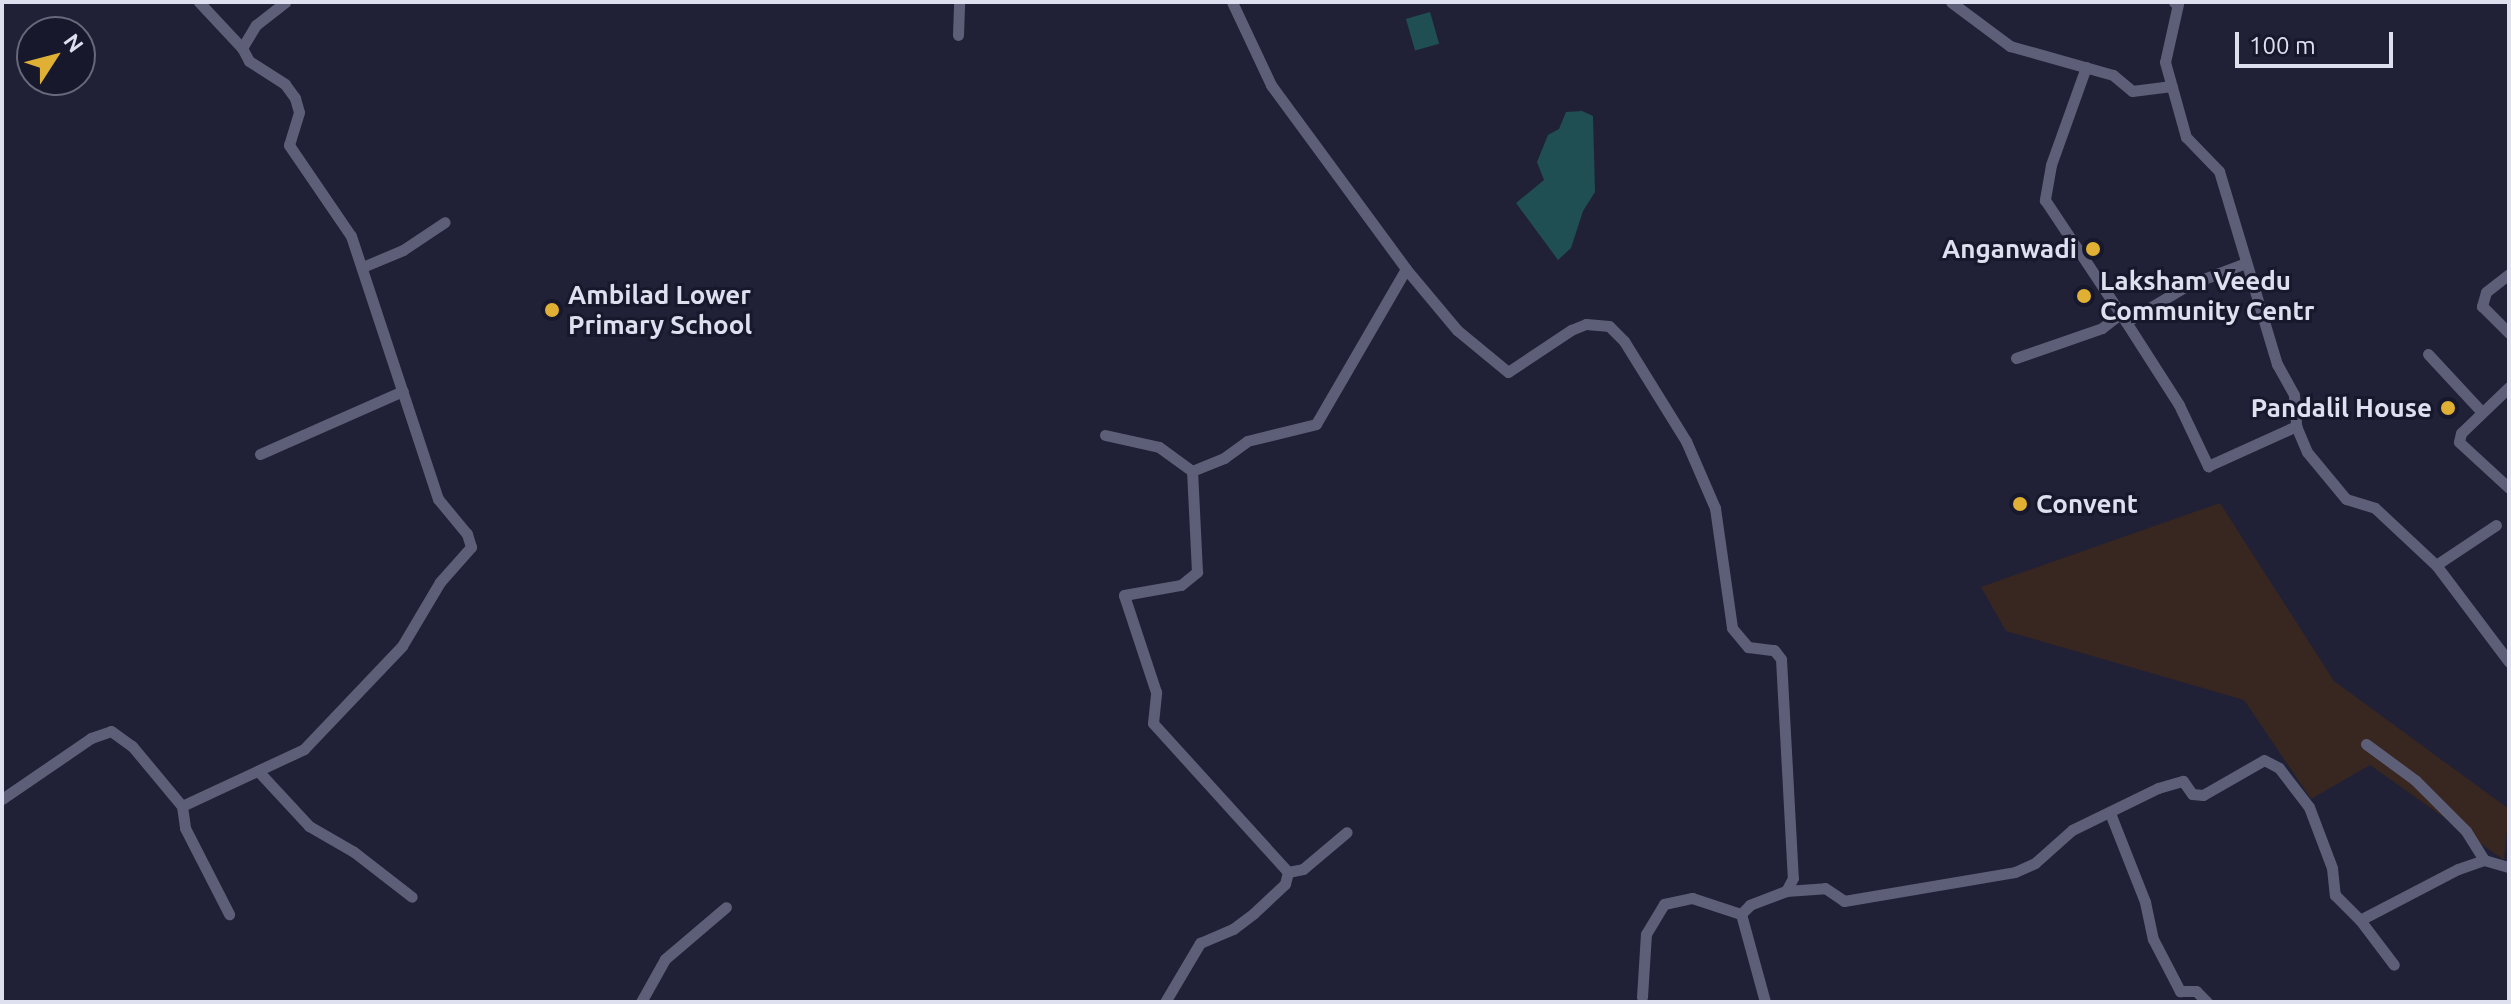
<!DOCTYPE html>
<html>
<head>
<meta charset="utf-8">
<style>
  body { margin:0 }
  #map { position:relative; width:2511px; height:1004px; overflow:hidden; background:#202136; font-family:Ubuntu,sans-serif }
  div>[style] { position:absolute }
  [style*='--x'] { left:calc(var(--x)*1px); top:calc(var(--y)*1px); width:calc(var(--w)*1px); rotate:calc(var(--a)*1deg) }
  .industrial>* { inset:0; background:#382620 }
  .water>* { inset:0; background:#204f53; transform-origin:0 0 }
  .minor>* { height:11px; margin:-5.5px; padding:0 5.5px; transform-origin:5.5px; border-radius:5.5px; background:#5d5f78 }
  .dots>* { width:22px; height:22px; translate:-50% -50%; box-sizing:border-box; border:4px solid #17182c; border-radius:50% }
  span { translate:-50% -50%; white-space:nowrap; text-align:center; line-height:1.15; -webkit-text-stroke:6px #17182c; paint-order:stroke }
  .poi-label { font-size:26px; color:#dfe0ef; font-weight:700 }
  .right { translate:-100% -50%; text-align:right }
  .left { translate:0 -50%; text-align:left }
  .frame { position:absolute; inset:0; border:4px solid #dfe0ef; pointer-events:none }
  .north { position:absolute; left:16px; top:16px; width:80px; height:80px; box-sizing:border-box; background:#17182c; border:2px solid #67687a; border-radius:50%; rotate:54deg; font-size:22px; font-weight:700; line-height:32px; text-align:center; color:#dfe0ef }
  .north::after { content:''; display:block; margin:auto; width:28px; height:36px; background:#e0b034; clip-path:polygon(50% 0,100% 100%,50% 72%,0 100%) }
  .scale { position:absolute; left:2235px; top:32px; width:158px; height:36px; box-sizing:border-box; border:4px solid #dfe0ef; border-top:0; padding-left:10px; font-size:24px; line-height:28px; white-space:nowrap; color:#dfe0ef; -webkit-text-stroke:6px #17182c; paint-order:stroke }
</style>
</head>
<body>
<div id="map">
  <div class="industrial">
    <div style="clip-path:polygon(2220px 503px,2334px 681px,2509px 809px,2504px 860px,2370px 765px,2311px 799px,2244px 700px,2006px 631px,1981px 587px)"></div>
  </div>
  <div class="water">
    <div style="left:1430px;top:12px;width:33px;height:25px;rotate:74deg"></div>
    <div style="clip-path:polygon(1582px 111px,1593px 116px,1595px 192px,1583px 211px,1571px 248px,1558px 260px,1516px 203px,1544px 180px,1537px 162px,1548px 135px,1559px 129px,1566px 112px)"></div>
  </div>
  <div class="minor">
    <div style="--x:199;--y:2;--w:63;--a:46.9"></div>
    <div style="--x:1232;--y:2;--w:92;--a:64.8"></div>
    <div style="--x:1271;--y:85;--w:228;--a:53.7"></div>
    <div style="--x:1406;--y:269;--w:80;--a:50.1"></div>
    <div style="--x:1457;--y:330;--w:66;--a:39.5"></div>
    <div style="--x:1508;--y:372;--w:76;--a:-33.7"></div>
    <div style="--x:1571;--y:330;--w:16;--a:-22"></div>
    <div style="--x:1586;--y:324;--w:23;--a:5"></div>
    <div style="--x:1609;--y:326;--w:21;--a:45"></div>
    <div style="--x:1624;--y:341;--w:118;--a:58.2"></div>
    <div style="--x:1686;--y:441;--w:73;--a:66.6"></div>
    <div style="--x:1715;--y:508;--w:121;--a:81.9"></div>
    <div style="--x:1732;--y:628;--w:25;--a:50"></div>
    <div style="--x:1748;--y:647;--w:26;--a:7"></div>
    <div style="--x:1774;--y:650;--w:11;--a:52"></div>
    <div style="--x:1781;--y:659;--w:219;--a:86.9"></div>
    <div style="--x:1793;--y:878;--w:15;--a:118"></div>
    <div style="--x:1786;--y:891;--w:39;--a:159"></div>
    <div style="--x:1750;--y:905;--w:13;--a:135"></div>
    <div style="--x:1741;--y:914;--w:91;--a:74.7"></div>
    <div style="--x:1951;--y:2;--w:74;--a:36.7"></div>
    <div style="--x:2010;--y:46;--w:107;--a:15.7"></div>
    <div style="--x:2113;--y:75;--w:25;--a:40"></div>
    <div style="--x:2132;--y:91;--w:40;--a:-7.1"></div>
    <div style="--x:2174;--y:2;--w:4;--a:27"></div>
    <div style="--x:2178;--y:4;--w:59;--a:102.6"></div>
    <div style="--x:2165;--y:62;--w:78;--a:74.4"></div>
    <div style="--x:2186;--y:137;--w:47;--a:45.9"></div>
    <div style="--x:2219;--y:171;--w:202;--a:73.3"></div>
    <div style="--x:2277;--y:364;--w:35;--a:61"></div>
    <div style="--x:2294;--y:395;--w:31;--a:86"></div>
    <div style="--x:2296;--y:426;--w:28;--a:67"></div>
    <div style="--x:2307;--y:452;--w:61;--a:50.3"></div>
    <div style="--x:2346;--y:499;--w:30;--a:17"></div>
    <div style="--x:2375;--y:508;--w:83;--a:43.1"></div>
    <div style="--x:2436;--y:565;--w:121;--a:53"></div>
    <div style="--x:958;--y:35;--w:33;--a:-88"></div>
    <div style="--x:2086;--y:67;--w:104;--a:109.7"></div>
    <div style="--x:2051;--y:165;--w:36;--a:100"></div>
    <div style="--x:2045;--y:200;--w:146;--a:56.4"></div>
    <div style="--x:2126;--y:322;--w:72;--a:-30.8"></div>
    <div style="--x:2188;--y:285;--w:62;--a:-20.8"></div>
    <div style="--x:365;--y:266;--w:41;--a:-22.8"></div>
    <div style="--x:403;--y:250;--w:50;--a:-33.7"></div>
    <div style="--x:2509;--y:274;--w:29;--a:142"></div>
    <div style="--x:2486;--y:292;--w:15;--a:106"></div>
    <div style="--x:2482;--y:306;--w:38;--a:45"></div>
    <div style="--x:2126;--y:322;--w:98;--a:57.4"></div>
    <div style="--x:2179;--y:405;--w:68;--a:64.6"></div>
    <div style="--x:2208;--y:466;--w:97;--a:-24.4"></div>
    <div style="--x:2428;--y:354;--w:78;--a:47.1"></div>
    <div style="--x:2016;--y:358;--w:91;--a:-19.2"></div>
    <div style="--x:2102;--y:328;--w:23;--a:-38"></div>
    <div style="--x:2509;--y:387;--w:66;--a:136.2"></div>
    <div style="--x:2461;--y:433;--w:9;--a:103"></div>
    <div style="--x:2459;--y:442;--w:68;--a:42.6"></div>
    <div style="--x:1105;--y:435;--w:55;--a:12.5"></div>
    <div style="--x:1159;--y:447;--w:41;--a:36"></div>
    <div style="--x:260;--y:454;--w:156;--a:-23.8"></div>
    <div style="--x:2436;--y:565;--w:72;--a:-33.7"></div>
    <div style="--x:2366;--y:744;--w:61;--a:36.3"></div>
    <div style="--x:2415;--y:780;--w:72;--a:45"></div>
    <div style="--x:2466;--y:831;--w:34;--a:58"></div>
    <div style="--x:259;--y:772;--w:74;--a:47.2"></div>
    <div style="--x:309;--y:826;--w:52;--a:30"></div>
    <div style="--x:354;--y:852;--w:73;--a:37.8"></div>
    <div style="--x:2;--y:799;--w:108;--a:-34.4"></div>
    <div style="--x:91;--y:738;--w:21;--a:-19"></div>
    <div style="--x:111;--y:731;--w:26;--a:36"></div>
    <div style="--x:132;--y:746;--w:78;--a:50.2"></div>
    <div style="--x:182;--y:806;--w:135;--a:-25"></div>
    <div style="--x:304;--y:749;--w:142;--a:-46.4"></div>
    <div style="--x:402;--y:646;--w:74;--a:-59.3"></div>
    <div style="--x:440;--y:582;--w:47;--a:-48.5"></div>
    <div style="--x:471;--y:547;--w:14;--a:-107"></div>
    <div style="--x:467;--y:534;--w:45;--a:-129.6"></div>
    <div style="--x:438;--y:499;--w:277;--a:-108.3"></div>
    <div style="--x:351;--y:236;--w:110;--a:-124.3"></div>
    <div style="--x:289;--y:145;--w:34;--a:-73"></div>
    <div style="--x:299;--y:112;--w:15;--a:-106"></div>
    <div style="--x:295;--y:98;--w:17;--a:-126"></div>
    <div style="--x:285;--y:84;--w:43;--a:-147.4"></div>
    <div style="--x:249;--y:61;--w:15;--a:-118"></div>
    <div style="--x:242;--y:48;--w:27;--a:-59"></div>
    <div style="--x:256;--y:25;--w:37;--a:-38"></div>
    <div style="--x:182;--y:806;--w:22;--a:82"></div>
    <div style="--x:185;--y:828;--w:97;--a:62.9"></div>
    <div style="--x:2110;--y:813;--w:96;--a:68.5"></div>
    <div style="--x:2145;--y:902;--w:38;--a:78"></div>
    <div style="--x:2153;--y:939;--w:59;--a:62.6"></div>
    <div style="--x:2180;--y:991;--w:16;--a:0"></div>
    <div style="--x:2196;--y:991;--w:16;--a:45"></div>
    <div style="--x:1288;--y:872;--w:15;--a:-11"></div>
    <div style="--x:1303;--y:869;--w:57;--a:-40.1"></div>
    <div style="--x:1786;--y:891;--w:39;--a:-4"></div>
    <div style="--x:1825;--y:888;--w:23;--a:34"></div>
    <div style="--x:1844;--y:901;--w:173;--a:-9.6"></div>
    <div style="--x:2015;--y:872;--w:22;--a:-24"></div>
    <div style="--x:2035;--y:863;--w:50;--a:-41.7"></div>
    <div style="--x:2072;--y:830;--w:96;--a:-26"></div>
    <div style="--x:2158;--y:788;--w:26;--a:-16"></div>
    <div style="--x:2183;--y:781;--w:16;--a:55"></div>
    <div style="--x:2192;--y:794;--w:11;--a:5"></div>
    <div style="--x:2203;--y:795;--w:70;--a:-29.8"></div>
    <div style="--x:2264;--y:760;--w:17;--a:28"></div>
    <div style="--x:2279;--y:768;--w:49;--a:52.4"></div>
    <div style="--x:2309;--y:807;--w:65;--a:69.3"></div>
    <div style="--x:2332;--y:868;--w:27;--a:84"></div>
    <div style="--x:2335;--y:895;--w:35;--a:45"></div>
    <div style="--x:2360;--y:920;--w:110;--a:-27.5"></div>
    <div style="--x:2458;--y:869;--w:28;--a:-19"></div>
    <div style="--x:2484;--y:860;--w:26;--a:16"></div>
    <div style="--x:2360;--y:920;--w:56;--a:52.9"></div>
    <div style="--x:1642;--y:997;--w:63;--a:-86.4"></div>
    <div style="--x:1646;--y:934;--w:35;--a:-59"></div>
    <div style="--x:1664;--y:904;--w:29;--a:-12"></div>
    <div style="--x:1692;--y:898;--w:52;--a:18.1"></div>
    <div style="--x:641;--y:1002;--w:49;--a:-60.8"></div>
    <div style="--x:665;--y:959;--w:80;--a:-40.4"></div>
    <div style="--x:1165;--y:1002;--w:69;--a:-59.3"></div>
    <div style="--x:1200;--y:943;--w:36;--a:-23"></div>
    <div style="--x:1233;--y:929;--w:26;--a:-37"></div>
    <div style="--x:1254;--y:913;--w:42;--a:-43.1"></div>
    <div style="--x:1285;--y:884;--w:12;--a:-76"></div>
    <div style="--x:1288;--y:872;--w:201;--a:-132.2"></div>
    <div style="--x:1153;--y:723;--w:31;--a:-84"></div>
    <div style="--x:1156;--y:692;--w:102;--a:-108.3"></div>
    <div style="--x:1124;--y:595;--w:58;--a:-10"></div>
    <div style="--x:1181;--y:585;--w:21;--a:-39"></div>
    <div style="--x:1197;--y:572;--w:101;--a:-92.8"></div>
    <div style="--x:1192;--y:471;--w:35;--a:-22"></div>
    <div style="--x:1224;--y:458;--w:29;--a:-36"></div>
    <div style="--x:1247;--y:441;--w:71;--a:-13.8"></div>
    <div style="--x:1316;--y:424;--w:179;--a:-59.9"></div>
  </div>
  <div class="dots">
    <div style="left:2093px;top:249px;background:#e0b034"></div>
    <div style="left:2084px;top:296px;background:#e0b034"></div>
    <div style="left:552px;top:310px;background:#e0b034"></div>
    <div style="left:2448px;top:408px;background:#e0b034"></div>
    <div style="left:2020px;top:504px;background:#e0b034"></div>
  </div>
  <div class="poi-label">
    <span class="right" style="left:2077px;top:249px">Anganwadi</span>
    <span class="left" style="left:2100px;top:296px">Laksham Veedu<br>Community Centr</span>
    <span class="left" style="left:568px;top:310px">Ambilad Lower<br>Primary School</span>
    <span class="right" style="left:2432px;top:408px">Pandalil House</span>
    <span class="left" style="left:2036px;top:504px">Convent</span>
  </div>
  <div class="frame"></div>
  <div class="north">N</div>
  <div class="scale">100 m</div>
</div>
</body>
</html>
